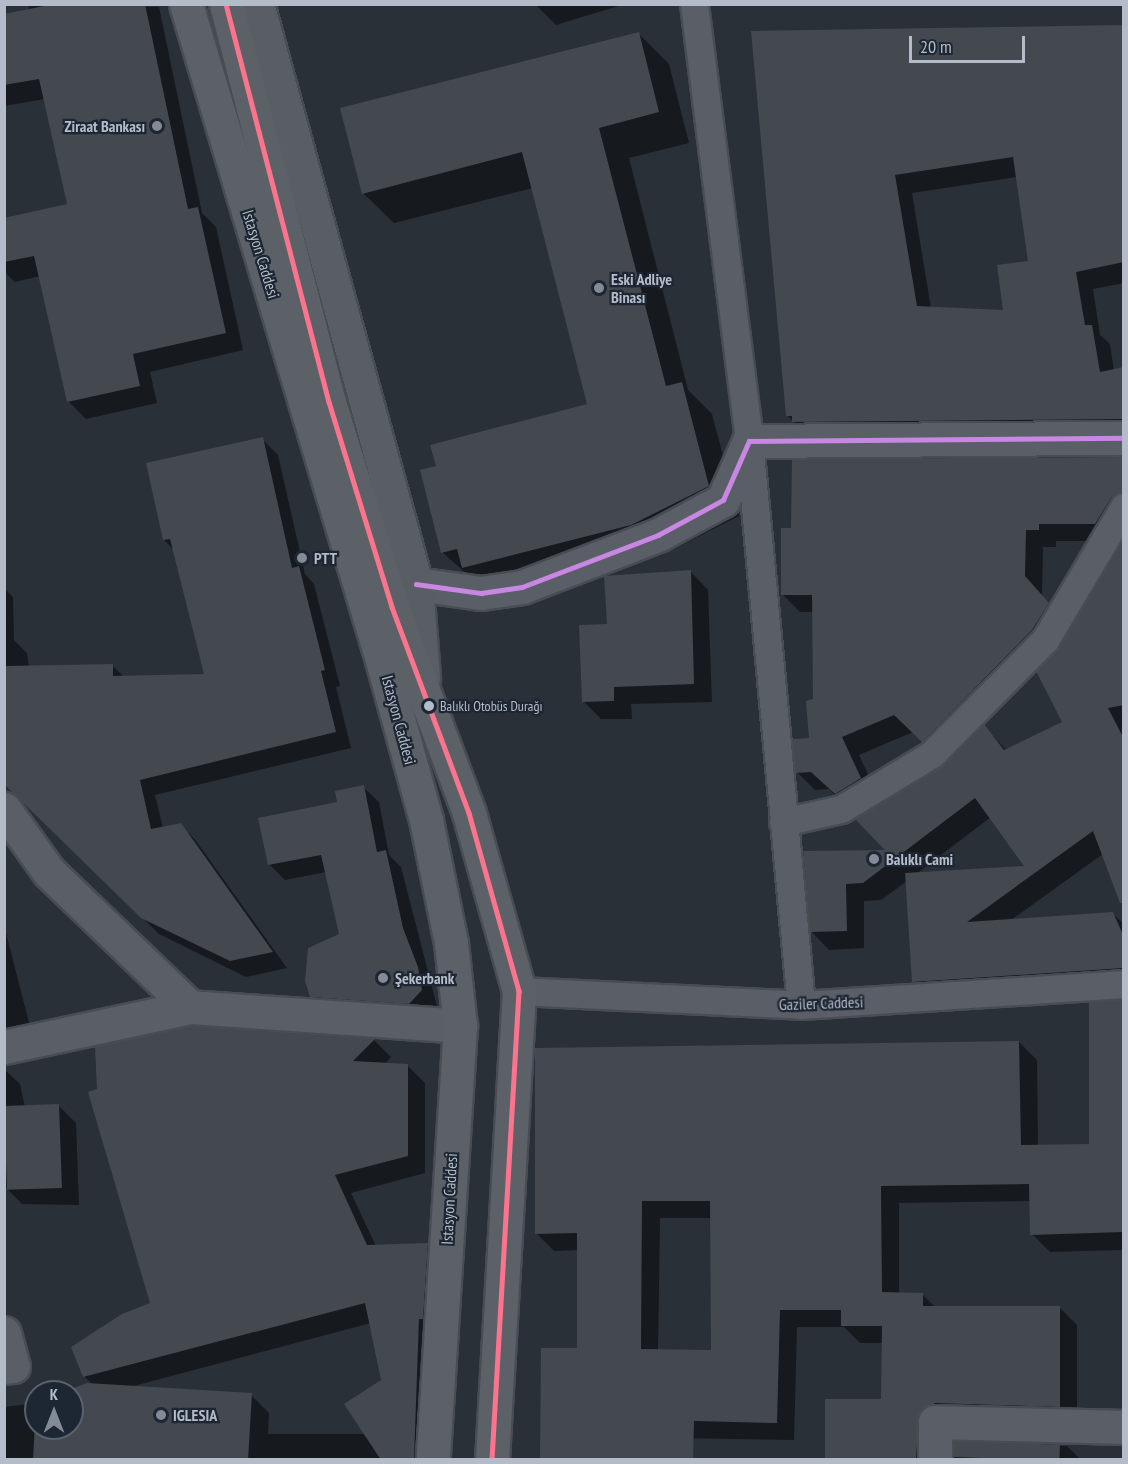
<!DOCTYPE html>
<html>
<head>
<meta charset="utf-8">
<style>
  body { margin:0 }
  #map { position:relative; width:1128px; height:1464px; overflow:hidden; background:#2a3038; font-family:"PT Sans Narrow",sans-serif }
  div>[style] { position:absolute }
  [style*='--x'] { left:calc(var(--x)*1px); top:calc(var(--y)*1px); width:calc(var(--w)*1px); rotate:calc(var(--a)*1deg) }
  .shadow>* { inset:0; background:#0007 }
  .building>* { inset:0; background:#444950; transform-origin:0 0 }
  .roads { filter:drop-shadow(2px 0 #484c53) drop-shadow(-2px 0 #484c53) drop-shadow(0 2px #484c53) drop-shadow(0 -2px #484c53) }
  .pedestrian>* { height:27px; margin:-13.5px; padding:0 13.5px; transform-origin:13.5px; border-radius:13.5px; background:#5a5e66 }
  .minor>* { height:33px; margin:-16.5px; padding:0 16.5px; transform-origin:16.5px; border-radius:16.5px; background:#5a5e66 }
  .secondary>* { height:33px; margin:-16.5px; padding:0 16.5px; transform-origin:16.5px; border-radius:16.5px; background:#595d64 }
  .primary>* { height:33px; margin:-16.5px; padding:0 16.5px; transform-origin:16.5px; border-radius:16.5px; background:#5c6168 }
  .bus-1>* { height:4.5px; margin:-2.25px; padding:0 2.25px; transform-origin:2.25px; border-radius:2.25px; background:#fc738d }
  .bus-2>* { height:4.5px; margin:-2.25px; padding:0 2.25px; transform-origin:2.25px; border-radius:2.25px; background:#c787e3 }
  .dots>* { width:16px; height:16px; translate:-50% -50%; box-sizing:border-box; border:3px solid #1d2633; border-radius:50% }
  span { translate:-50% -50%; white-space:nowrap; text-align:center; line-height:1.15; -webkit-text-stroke:4.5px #1d2633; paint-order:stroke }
  .bus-label { font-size:14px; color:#b4bcc9 }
  .left { translate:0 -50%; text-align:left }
  .poi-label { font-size:16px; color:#b4bcc9; font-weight:700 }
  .right { translate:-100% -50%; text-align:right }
  .street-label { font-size:16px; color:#b4bcc9 }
  .frame { position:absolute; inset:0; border:6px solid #b4bcc9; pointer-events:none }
  .north { position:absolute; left:24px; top:1380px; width:60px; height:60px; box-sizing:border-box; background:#1d2633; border:2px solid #59626f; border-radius:50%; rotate:0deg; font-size:16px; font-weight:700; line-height:24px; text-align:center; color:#b4bcc9 }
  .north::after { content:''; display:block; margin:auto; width:21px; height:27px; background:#848b96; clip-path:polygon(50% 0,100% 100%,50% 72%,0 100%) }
  .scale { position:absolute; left:909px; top:36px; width:116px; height:27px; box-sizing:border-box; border:3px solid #b4bcc9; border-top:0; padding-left:8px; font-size:18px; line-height:21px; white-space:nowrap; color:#b4bcc9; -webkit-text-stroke:4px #1d2633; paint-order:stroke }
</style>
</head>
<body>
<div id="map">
  <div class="shadow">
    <div style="clip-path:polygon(28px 4px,159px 7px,202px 213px,216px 227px,243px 350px,150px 372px,157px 403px,86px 419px,68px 401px,40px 276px,15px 282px,4px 272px,4px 220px,69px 205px,45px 99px,4px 106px,4px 15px,35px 34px)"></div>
    <div style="clip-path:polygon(535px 4px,625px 4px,556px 25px)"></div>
    <div style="clip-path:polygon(evenodd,1124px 26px,1124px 283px,1093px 289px,1100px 335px,1110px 344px,1114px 371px,1124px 369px,1124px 437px,811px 439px,787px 415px,753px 32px,1124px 26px,1017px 177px,1030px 262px,1005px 311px,931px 308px,912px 193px,1017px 177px)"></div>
    <div style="clip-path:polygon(638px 33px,669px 64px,689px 143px,629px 158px,688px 390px,712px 414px,739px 516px,662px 555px,494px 598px,443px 553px,438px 467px,589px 405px,533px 188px,394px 223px,363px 193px)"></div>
    <div style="clip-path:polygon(262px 439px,278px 455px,305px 574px,314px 584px,340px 686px,336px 687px,351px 748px,155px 795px,163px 828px,180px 824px,196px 841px,287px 968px,246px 977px,159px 934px,4px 781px,4px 588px,13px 597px,14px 640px,27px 653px,29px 667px,112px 665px,124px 677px,206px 676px,174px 550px,164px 540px)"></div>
    <div style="clip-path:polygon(1124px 469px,1124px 526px,1113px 541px,1056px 541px,1056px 547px,1043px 547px,1042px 596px,1066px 621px,940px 759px,913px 732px,859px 755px,878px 796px,851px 812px,829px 789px,815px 790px,797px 772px,810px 739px,815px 700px,814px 612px,800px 612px,783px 595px)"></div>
    <div style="clip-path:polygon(evenodd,1124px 546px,1124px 881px,1103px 854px,1011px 920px,1112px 913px,1124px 924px,1124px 987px,931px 999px,913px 981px,907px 881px,881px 900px,864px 901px,864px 948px,829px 950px,812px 932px,804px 853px,888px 851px,941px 769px,984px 726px,1007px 751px,1064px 722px,1060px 649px,1124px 546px,991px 817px,1027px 867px,916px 874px,991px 817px)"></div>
    <div style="clip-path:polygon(690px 571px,708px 590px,712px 702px,631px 704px,632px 719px,601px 719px,583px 701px,608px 626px)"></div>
    <div style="clip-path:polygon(363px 787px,379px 802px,389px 855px,401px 867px,437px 1006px,424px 1018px,327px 1011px,311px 996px,341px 935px,326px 872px,285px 880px,270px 865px)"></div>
    <div style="clip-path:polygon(4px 925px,34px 1042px,9px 1050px,4px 1065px)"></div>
    <div style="clip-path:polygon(evenodd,1124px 1000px,1124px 1250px,1050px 1252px,1032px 1234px,1031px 1201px,899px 1203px,899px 1294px,922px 1294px,935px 1307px,1059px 1307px,1077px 1325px,1077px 1424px,944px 1422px,933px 1460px,826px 1460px,882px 1401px,884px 1343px,860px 1343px,844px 1327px,797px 1327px,794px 1440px,559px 1436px,578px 1350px,579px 1250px,554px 1251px,536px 1233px,1019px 1042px,1037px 1060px,1038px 1146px,1091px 1145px,1091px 1003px,1124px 1000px,660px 1218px,712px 1218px,712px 1351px,658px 1351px,660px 1218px)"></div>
    <div style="clip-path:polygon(evenodd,191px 1027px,374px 1040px,391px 1057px,385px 1064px,407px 1065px,425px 1083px,425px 1173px,351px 1193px,376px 1246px,427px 1245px,445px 1262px,432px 1460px,4px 1460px,4px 1407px,36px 1403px,36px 1428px,72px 1428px,72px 1392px,67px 1392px,93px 1385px,84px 1376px,152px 1304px,99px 1090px,191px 1027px,371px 1323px,383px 1380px,366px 1434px,268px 1434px,269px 1413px,251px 1395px,130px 1387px,371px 1323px)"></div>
    <div style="clip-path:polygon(4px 1069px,20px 1084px,25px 1107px,58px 1105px,76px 1123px,79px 1205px,22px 1204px,4px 1186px)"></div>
    <div style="clip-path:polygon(955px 1443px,1067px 1446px,1081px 1460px,954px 1460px)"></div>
  </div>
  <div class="building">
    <div style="clip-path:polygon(54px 4px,145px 4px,188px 209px,198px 207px,226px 333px,133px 354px,140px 386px,67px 402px,34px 256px,4px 262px,4px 218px,67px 204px,39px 79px,4px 85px,4px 14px)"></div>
    <div style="clip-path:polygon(evenodd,1124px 25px,1124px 262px,1076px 272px,1085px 325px,1092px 325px,1100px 372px,1124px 367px,1124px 419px,792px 422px,792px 416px,786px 416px,751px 31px,1124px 25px,1013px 157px,1028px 261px,997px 265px,1003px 310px,917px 306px,895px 175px,1013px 157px)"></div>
    <div style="clip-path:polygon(639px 32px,659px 112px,599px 128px,666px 386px,682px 382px,709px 486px,631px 525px,462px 568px,457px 549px,441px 553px,420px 470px,436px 466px,430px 445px,587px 404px,522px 152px,362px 194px,340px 108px)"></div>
    <div style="clip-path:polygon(263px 437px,292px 568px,299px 566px,325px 670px,321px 671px,336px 732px,140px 780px,151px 829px,181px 823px,273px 952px,230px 961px,141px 918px,4px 784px,4px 666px,113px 664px,113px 676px,204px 674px,170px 539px,163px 540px,146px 463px)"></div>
    <div style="clip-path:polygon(1124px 457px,1124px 491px,1111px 498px,1095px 524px,1039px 524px,1039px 530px,1026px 530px,1025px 576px,1049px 603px,1032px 630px,922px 742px,894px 715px,842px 737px,861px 778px,835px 794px,811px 772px,795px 773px,792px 739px,809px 738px,806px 701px,813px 699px,812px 595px,781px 595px,781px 528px,791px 528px,792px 459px)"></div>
    <div style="clip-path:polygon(1124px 540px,1124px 705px,1108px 708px,1124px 739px,1124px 903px,1120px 903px,1093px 831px,967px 922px,1113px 912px,1124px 937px,1124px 968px,912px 982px,905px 873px,1024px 866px,975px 798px,863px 883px,846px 884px,847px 931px,810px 932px,803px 851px,885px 850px,855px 819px,940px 767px,984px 724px,1004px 750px,1062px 722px,1036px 671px,1059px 648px)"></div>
    <div style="clip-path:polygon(691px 570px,694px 684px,614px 687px,614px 701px,582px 702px,579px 625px,607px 624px,604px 576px)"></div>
    <div style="clip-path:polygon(364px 785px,377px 852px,386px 850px,403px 928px,418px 967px,422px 990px,409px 1004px,310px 997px,305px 981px,308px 948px,339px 934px,321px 855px,268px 865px,258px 818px,337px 802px,335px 791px)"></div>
    <div style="clip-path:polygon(evenodd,1124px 1000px,1124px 1232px,1030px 1235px,1029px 1184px,881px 1186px,882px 1292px,923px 1293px,923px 1306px,1060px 1306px,1060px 1407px,935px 1403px,919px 1413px,916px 1460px,825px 1460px,825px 1399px,881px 1399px,882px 1326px,841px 1326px,841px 1310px,780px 1310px,777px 1423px,694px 1421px,693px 1460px,540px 1460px,541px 1348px,577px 1348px,577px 1233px,535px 1234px,535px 1048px,1019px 1041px,1021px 1145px,1089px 1144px,1089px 1002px,1124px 1000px,642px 1201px,710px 1201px,711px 1350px,641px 1349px,642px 1201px)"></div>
    <div style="clip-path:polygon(191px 1026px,375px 1039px,353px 1061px,408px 1064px,408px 1156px,335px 1175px,367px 1245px,428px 1243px,423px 1319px,419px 1319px,414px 1459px,381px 1460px,344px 1404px,381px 1380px,365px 1303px,83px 1377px,71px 1347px,122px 1314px,150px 1303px,88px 1092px,97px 1089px,95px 1047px)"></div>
    <div style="left:59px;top:1104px;width:84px;height:55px;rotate:88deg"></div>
    <div style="clip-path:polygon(87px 1383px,252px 1393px,248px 1460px,33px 1460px,36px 1402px,36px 1428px,72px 1428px,72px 1392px,63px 1392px)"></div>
    <div style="left:954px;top:1441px;width:106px;height:16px;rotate:2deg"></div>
  </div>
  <div class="roads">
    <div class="pedestrian">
      <div style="--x:694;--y:4;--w:440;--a:82.8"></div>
      <div style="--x:749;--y:441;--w:566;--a:84.73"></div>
      <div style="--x:783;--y:822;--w:59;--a:-12.6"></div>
      <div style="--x:841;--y:809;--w:106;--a:-31.1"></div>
      <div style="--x:932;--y:754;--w:161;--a:-45.3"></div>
      <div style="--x:1045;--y:640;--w:155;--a:-59.3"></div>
      <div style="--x:519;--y:991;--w:282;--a:2.8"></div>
      <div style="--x:801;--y:1005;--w:324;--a:-3.7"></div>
    </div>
    <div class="minor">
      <div style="--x:416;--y:584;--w:66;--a:7.9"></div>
      <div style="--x:481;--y:593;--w:41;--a:-8.3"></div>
      <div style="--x:522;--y:587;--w:146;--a:-20.9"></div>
      <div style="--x:658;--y:535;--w:74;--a:-28.3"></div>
      <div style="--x:723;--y:500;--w:64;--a:-66.2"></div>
      <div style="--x:749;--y:441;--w:375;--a:-0.5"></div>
      <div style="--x:4;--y:809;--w:77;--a:54.5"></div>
      <div style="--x:49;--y:872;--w:195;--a:43.8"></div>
      <div style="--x:4;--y:1047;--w:190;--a:-12.1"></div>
      <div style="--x:190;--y:1007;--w:271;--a:4"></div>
      <div style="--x:4;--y:1333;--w:34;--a:75"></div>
      <div style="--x:13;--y:1366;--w:9;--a:174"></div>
      <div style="--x:935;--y:1460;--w:38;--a:-90"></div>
      <div style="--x:935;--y:1422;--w:189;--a:1.5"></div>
    </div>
    <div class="secondary">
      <div style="--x:257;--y:4;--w:601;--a:74.67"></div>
      <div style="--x:416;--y:584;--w:94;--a:85.7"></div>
    </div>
    <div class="primary">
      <div style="--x:186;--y:4;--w:685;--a:73.36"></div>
      <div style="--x:382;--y:660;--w:166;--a:74.6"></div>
      <div style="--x:426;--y:820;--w:126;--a:78.5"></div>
      <div style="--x:451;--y:943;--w:83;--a:83.8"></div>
      <div style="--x:460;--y:1026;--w:435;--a:93.6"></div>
      <div style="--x:226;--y:4;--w:411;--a:75.5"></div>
      <div style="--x:329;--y:402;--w:214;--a:72.9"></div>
      <div style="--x:392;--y:607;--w:220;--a:69.5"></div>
      <div style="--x:469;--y:813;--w:185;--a:74.3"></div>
      <div style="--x:519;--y:991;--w:470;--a:93.3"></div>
    </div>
  </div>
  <div class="bus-1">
    <div style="--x:226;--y:4;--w:411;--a:75.5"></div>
    <div style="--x:329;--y:402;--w:214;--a:72.9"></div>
    <div style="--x:392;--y:607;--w:220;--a:69.5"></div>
    <div style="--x:469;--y:813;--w:185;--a:74.3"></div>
    <div style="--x:519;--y:991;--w:470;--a:93.3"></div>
  </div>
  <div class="bus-2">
    <div style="--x:416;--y:584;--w:66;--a:7.9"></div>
    <div style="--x:481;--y:593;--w:41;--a:-8.3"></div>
    <div style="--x:522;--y:587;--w:146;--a:-20.9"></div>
    <div style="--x:658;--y:535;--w:74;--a:-28.3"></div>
    <div style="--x:723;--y:500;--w:64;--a:-66.2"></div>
    <div style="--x:749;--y:441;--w:375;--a:-0.5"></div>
  </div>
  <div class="dots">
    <div style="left:157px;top:126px;background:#848b96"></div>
    <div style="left:599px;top:288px;background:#848b96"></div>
    <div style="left:302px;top:558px;background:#848b96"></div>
    <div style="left:429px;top:706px;background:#b4bcc9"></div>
    <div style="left:874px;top:859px;background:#848b96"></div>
    <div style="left:383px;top:978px;background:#848b96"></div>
    <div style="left:161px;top:1415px;background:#848b96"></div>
  </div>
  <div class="bus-label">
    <span class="left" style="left:440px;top:706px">Balıklı Otobüs Durağı</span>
  </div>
  <div class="poi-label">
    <span class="right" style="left:145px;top:126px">Ziraat Bankası</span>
    <span class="left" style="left:611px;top:288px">Eski Adliye<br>Binası</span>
    <span class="left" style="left:314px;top:558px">PTT</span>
    <span class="left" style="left:886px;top:859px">Balıklı Cami</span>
    <span class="left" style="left:395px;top:978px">Şekerbank</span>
    <span class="left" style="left:173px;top:1415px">IGLESIA</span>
  </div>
  <div class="street-label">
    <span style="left:261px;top:254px;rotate:73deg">Istasyon Caddesi</span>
    <span style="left:399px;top:720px;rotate:75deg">Istasyon Caddesi</span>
    <span style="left:821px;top:1003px;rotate:-2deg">Gaziler Caddesi</span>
    <span style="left:449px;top:1199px;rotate:-87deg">Istasyon Caddesi</span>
  </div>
  <div class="frame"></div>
  <div class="north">K</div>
  <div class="scale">20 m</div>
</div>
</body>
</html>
